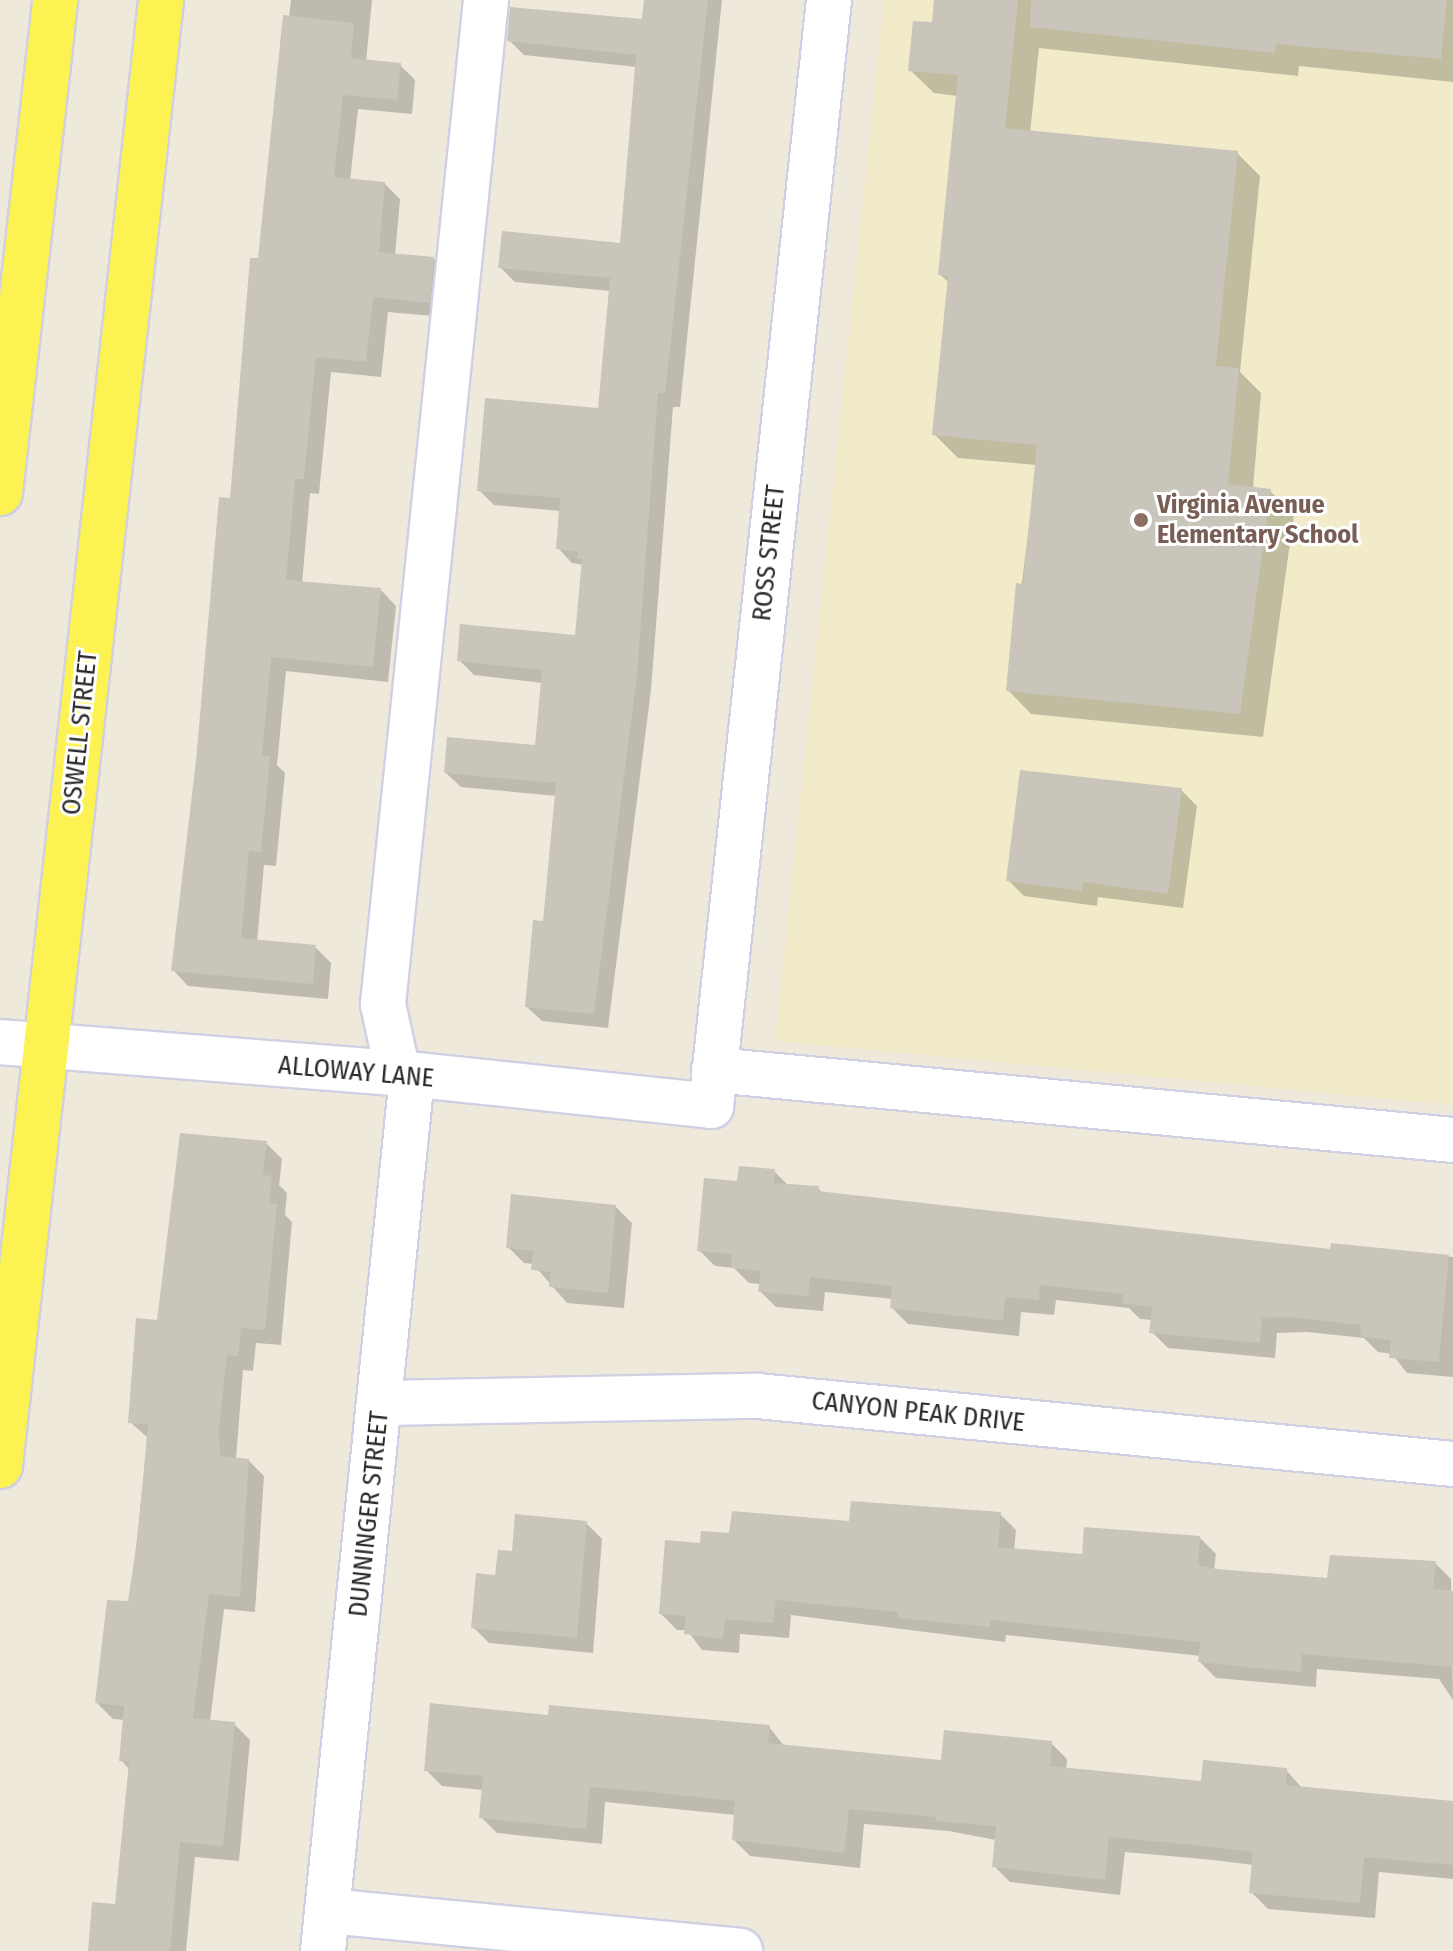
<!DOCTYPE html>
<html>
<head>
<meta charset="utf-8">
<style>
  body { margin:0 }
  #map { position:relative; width:1453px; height:1951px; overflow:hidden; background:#eee9db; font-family:"Fira Sans Condensed",sans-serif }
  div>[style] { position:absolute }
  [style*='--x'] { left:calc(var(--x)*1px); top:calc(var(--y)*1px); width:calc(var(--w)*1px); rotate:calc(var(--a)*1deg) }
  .education>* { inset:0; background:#f1ebc9 }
  .shadow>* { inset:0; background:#0003 }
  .building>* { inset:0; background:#c9c5bb }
  .roads { filter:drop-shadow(2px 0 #d0d0e4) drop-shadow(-2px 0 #d0d0e4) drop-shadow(0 2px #d0d0e4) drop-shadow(0 -2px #d0d0e4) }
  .minor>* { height:44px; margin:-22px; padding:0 22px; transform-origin:22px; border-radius:22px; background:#fff }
  .major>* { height:44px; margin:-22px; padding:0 22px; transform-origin:22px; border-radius:22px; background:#fcf252 }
  .dots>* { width:22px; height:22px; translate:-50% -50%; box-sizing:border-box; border:4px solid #fff; border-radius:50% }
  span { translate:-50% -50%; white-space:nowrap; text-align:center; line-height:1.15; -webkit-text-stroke:6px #fff; paint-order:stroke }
  .education-label { font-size:26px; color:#785e54; font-weight:700 }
  .left { translate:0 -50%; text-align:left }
  .street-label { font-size:26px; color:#2a2a2a }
</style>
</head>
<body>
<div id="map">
  <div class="education">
    <div style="clip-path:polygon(884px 0,1453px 0,1453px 1105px,775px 1041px)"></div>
  </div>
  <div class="shadow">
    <div style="clip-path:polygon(291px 0,372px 0,366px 62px,400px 65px,415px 80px,412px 114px,358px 109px,350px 181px,385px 184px,400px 199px,395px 256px,434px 259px,449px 275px,445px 317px,388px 312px,381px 377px,331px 372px,319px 494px,310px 493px,302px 584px,381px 590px,396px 606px,388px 682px,286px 671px,277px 765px,285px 773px,276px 866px,264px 865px,257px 942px,315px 947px,331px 963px,328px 999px,188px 986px,173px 970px)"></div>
    <div style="clip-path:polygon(646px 0,722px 0,680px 407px,673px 407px,651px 690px,608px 1028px,542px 1021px,527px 1007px,545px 923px,557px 796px,461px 787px,446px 773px,537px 747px,543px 683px,474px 675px,459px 660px,576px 637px,584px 565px,572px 563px,558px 548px,561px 511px,494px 505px,479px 490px,600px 411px,611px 291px,515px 282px,500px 267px,621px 245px,637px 67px,524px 55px,509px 40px,644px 21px)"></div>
    <div style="clip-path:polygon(936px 0,1453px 0,1453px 82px,1299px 66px,1298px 76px,1039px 48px,1030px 133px,1237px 153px,1260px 176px,1240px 372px,1261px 393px,1253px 489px,1270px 491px,1294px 514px,1263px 737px,1031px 714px,1008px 690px,1037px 465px,958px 458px,934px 434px,949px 283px,940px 274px,958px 96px,934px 93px,910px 70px,934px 24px)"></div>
    <div style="clip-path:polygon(1181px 790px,1197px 806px,1183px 908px,1098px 897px,1097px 906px,1024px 896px,1008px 880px)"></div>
    <div style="clip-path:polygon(266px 1143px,282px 1159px,279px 1185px,287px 1193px,285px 1215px,292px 1222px,281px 1345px,256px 1343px,253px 1371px,243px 1370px,236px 1459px,248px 1460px,264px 1476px,255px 1612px,224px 1609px,210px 1722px,234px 1724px,250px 1740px,239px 1861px,195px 1857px,186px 1951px,90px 1951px,117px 1906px,130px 1770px,121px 1760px,125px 1720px,113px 1719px,97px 1703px,130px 1603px,148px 1438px,130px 1422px,159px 1323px)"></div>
    <div style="clip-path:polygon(774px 1171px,789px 1186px,818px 1188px,823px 1194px,1332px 1251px,1332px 1246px,1453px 1257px,1453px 1377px,1407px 1373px,1392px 1354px,1378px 1352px,1364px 1338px,1307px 1332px,1277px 1333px,1275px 1358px,1168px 1348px,1152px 1332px,1153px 1320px,1140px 1319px,1129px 1308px,1056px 1300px,1054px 1315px,1021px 1312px,1019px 1336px,908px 1324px,892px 1308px,893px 1299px,825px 1292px,823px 1311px,776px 1307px,760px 1291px,761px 1284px,749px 1283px,734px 1268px,715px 1266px,699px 1250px,739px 1183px)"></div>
    <div style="clip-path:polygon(616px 1207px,632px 1223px,624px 1308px,567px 1303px,533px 1264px,524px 1263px,508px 1247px)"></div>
    <div style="clip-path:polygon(1000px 1514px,1016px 1530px,1014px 1551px,1083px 1556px,1200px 1538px,1216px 1554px,1214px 1570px,1329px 1580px,1435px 1563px,1451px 1579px,1453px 1700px,1439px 1679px,1317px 1669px,1316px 1687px,1216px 1678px,1200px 1662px,1201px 1656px,1006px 1635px,1005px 1642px,791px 1615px,789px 1638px,740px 1634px,739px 1653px,702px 1650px,687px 1630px,677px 1630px,661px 1614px,702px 1545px,731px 1535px)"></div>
    <div style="clip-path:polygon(586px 1523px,602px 1539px,593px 1653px,489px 1643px,473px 1627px,513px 1553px)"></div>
    <div style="clip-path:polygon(550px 1717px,769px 1727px,785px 1747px,943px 1763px,1051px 1743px,1067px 1759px,1066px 1770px,1203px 1783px,1286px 1770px,1302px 1788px,1453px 1805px,1453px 1879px,1379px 1872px,1375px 1918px,1268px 1909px,1252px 1893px,1254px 1865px,1213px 1860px,1125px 1852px,1120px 1895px,1010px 1882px,994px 1866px,996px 1840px,949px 1831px,864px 1824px,860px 1868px,750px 1856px,734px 1840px,736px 1815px,605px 1802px,602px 1844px,497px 1833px,481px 1817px,483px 1790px,442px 1786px,426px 1770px)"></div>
  </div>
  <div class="building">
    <div style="clip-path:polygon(644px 0,708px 0,665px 394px,658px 393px,637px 674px,594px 1014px,525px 1007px,533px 920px,543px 921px,556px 783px,444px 773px,447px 737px,535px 745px,542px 670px,457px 661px,460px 624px,575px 635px,582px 559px,577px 559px,578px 552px,556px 549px,560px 498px,477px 491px,485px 398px,598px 408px,610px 278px,498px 268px,502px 231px,620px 243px,627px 162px,636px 55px,507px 41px,510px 7px,642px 19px)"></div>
    <div style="clip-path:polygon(934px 0,1018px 0,1005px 128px,1238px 151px,1216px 366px,1239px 368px,1228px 484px,1271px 489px,1240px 714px,1006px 691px,1016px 583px,1023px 584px,1037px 445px,932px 435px,948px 276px,938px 275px,958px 75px,908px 71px,913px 21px,932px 22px)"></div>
    <div style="clip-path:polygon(1031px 0,1447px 0,1441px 59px,1276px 44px,1275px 53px,1030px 27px)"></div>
    <div style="clip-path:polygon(283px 15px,354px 23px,351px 58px,401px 63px,397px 100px,343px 95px,334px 177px,385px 182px,379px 252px,434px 257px,430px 303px,373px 297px,366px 362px,316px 357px,304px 479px,295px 479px,286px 580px,381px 588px,373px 667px,271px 657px,262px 755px,270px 756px,261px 852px,249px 851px,241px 938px,316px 945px,313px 984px,171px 971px,196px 761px,219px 497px,230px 498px,250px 258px,258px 258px)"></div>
    <div style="clip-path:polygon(1020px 770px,1182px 788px,1168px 894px,1083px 882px,1082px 891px,1006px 881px)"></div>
    <div style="clip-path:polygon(180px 1133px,267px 1141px,263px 1175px,272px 1176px,269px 1204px,277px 1204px,265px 1330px,241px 1328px,238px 1356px,227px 1355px,219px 1430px,220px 1456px,249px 1459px,240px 1597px,209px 1594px,193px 1718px,235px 1722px,223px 1846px,180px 1842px,170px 1951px,88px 1951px,92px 1902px,115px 1904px,129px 1762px,119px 1761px,124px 1706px,95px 1703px,107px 1600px,128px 1601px,137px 1542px,148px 1425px,128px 1423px,136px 1318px,157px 1320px)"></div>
    <div style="clip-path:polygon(739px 1166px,775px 1169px,774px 1183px,819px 1186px,818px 1191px,1330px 1249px,1331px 1243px,1449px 1255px,1439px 1362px,1389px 1358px,1391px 1340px,1360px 1337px,1361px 1325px,1289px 1317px,1262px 1318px,1260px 1343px,1149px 1333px,1152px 1307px,1122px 1303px,1123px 1294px,1040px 1285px,1039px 1300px,1005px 1297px,1003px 1321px,890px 1308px,892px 1286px,810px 1277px,808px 1296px,758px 1292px,761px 1271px,731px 1268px,732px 1254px,697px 1251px,704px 1178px,737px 1181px)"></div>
    <div style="clip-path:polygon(511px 1194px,616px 1205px,608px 1293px,549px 1287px,550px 1272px,531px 1270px,533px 1251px,506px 1248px)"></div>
    <div style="clip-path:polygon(851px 1501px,1001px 1512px,998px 1547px,1082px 1554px,1084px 1527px,1200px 1536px,1198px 1565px,1217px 1569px,1327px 1578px,1330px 1555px,1436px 1561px,1433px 1589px,1453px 1591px,1453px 1667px,1302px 1654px,1301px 1672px,1245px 1667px,1198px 1662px,1200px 1642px,991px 1620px,990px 1627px,898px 1618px,898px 1612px,776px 1600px,773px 1623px,725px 1619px,723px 1639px,684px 1634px,686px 1616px,659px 1614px,665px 1540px,700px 1543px,701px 1531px,729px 1533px,732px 1511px,849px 1521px)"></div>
    <div style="clip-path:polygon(515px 1514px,587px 1521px,577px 1638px,471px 1628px,476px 1573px,495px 1575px,498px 1550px,512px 1551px)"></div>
    <div style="clip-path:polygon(430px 1703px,548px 1715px,549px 1705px,770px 1725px,768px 1743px,941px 1760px,944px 1730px,1052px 1741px,1050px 1766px,1201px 1781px,1203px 1760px,1287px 1768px,1286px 1785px,1453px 1801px,1453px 1865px,1364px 1857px,1360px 1903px,1249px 1893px,1253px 1852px,1195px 1845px,1109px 1837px,1105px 1880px,992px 1867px,996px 1826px,935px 1821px,936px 1817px,849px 1809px,844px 1853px,732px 1840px,735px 1801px,650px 1792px,590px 1787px,586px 1829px,479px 1818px,483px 1776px,424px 1771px)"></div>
  </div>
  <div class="roads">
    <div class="minor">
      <div style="--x:0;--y:1042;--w:399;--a:4.5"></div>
      <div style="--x:398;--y:1073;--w:315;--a:6"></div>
      <div style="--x:711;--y:1106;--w:1112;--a:-83.91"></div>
      <div style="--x:714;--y:1070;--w:742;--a:5.41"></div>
      <div style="--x:398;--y:1073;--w:71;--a:-102.3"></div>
      <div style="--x:383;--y:1004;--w:1009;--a:-84.14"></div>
      <div style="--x:380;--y:1403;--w:378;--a:-1.1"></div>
      <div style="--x:758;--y:1396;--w:698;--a:5.59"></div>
      <div style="--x:328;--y:1911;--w:414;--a:5.5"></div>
      <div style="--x:323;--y:1951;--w:879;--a:-84.19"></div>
    </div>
    <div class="major">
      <div style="--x:0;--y:493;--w:496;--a:-83.6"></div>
      <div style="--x:0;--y:1466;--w:1475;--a:-83.73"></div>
    </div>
  </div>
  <div class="dots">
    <div style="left:1141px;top:520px;background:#8d6e63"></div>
  </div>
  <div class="education-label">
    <span class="left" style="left:1157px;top:520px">Virginia Avenue<br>Elementary School</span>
  </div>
  <div class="street-label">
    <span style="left:769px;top:553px;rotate:-84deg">ROSS STREET</span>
    <span style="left:80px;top:733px;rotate:-84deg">OSWELL STREET</span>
    <span style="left:356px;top:1072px;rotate:5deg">ALLOWAY LANE</span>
    <span style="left:918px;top:1412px;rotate:6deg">CANYON PEAK DRIVE</span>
    <span style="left:369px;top:1514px;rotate:-84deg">DUNNINGER STREET</span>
  </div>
</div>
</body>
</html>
